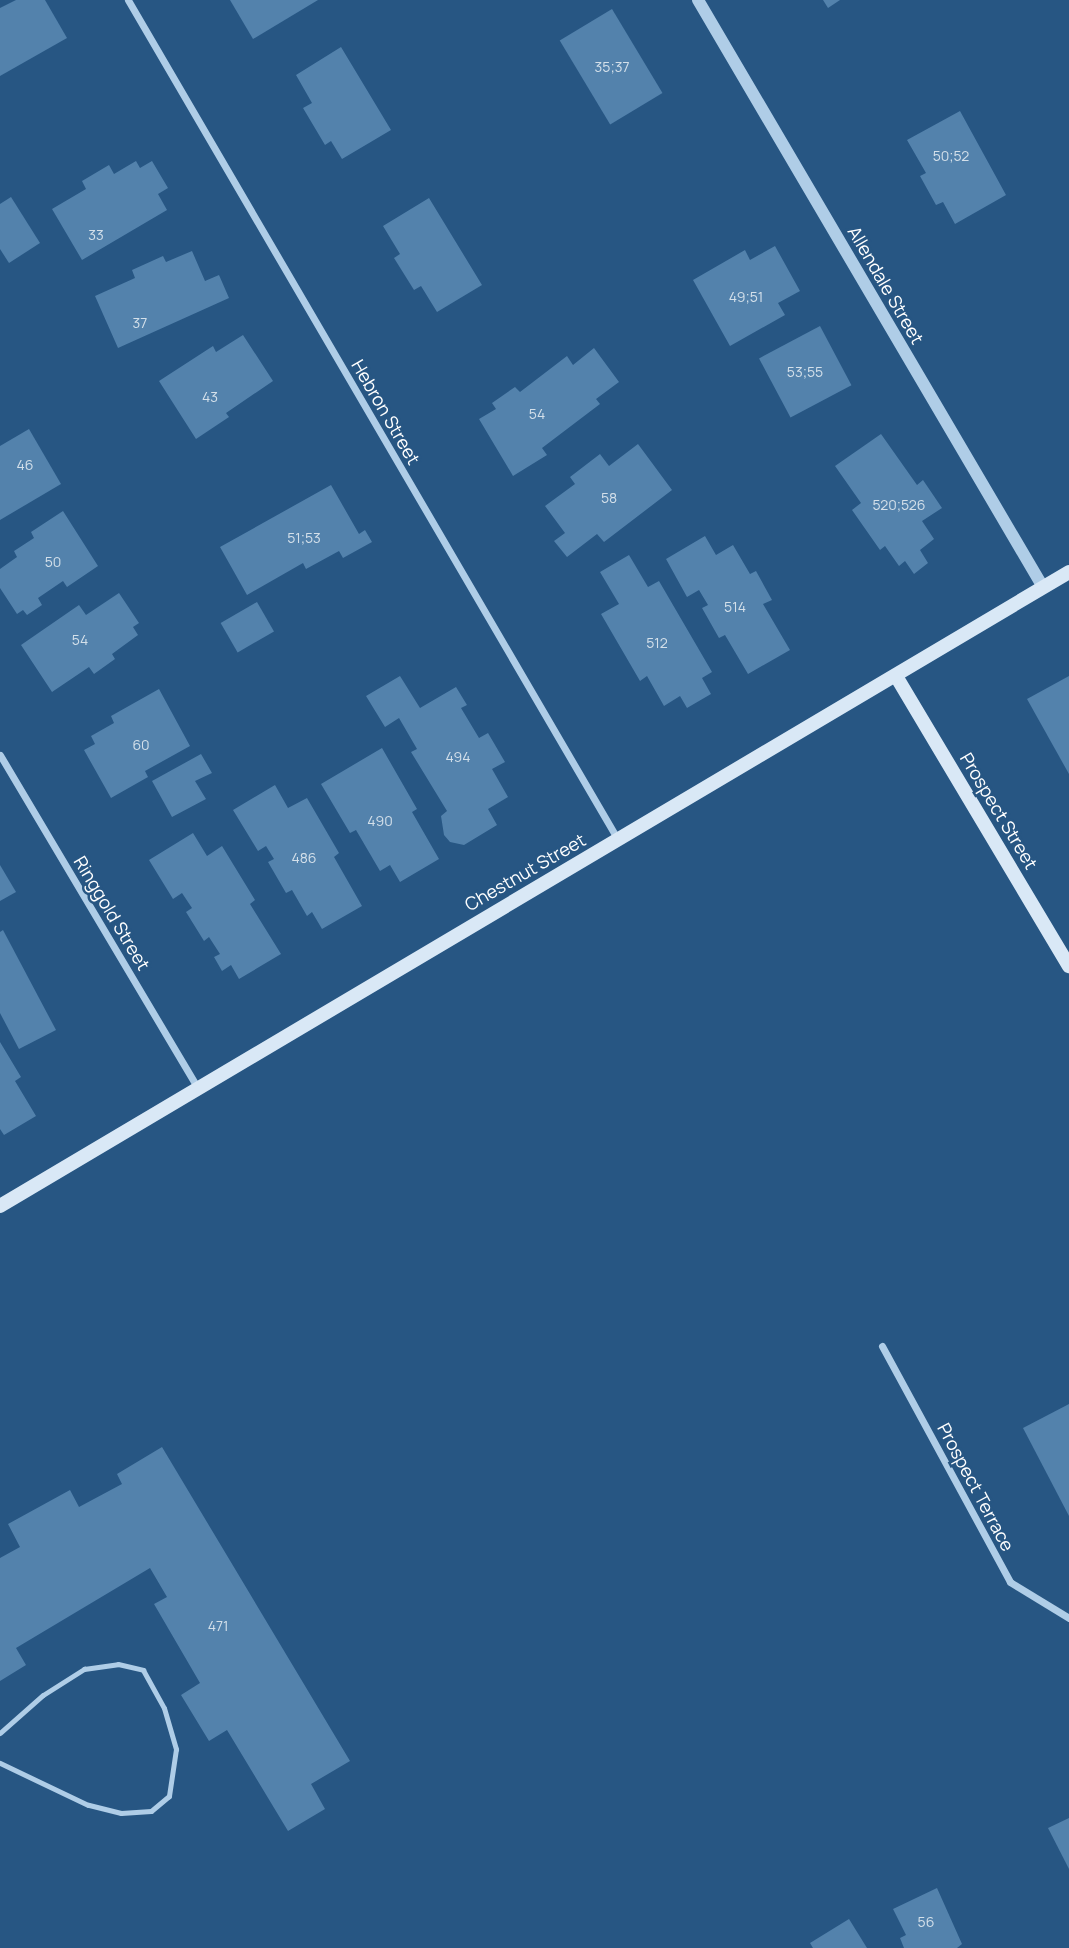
<!DOCTYPE html>
<html>
<head>
<meta charset="utf-8">
<style>
  body { margin:0 }
  #map { position:relative; width:1069px; height:1948px; overflow:hidden; background:#275683; font-family:Manrope,sans-serif }
  div>[style] { position:absolute }
  [style*='--x'] { left:calc(var(--x)*1px); top:calc(var(--y)*1px); width:calc(var(--w)*1px); rotate:calc(var(--a)*1deg) }
  .building>* { inset:0; background:#5382ac; transform-origin:0 0 }
  .service>* { height:5px; margin:-2.5px; padding:0 2.5px; transform-origin:2.5px; border-radius:2.5px; background:#afcde7 }
  .minor>* { height:7px; margin:-3.5px; padding:0 3.5px; transform-origin:3.5px; border-radius:3.5px; background:#afcde7 }
  .tertiary>* { height:12px; margin:-6px; padding:0 6px; transform-origin:6px; border-radius:6px; background:#afcde7 }
  .secondary>* { height:14px; margin:-7px; padding:0 7px; transform-origin:7px; border-radius:7px; background:#d9e8f6 }
  span { translate:-50% -50%; white-space:nowrap; text-align:center; line-height:1.15; -webkit-text-stroke:5px #275683; paint-order:stroke }
  .number-label { font-size:14px; color:#d4e0ea }
  .number-label span { -webkit-text-stroke-width:0 }
  .street-label { font-size:18px; color:#fff }
</style>
</head>
<body>
<div id="map">
  <div class="building">
    <div style="clip-path:polygon(16px 0,45px 0,67px 38px,0 76px,0 8px)"></div>
    <div style="clip-path:polygon(230px 0,318px 0,253px 39px)"></div>
    <div style="clip-path:polygon(823px 0,840px 0,828px 8px)"></div>
    <div style="left:612px;top:9px;width:98px;height:61px;rotate:59deg"></div>
    <div style="clip-path:polygon(341px 47px,391px 130px,342px 159px,331px 141px,325px 145px,303px 108px,312px 103px,296px 75px)"></div>
    <div style="clip-path:polygon(960px 111px,1006px 195px,955px 224px,943px 202px,936px 205px,920px 176px,926px 173px,907px 140px)"></div>
    <div style="clip-path:polygon(136px 161px,140px 168px,152px 161px,168px 188px,158px 194px,167px 210px,82px 260px,52px 209px,86px 189px,82px 181px,109px 165px,114px 174px)"></div>
    <div style="clip-path:polygon(11px 197px,40px 243px,9px 263px,0 249px,0 204px)"></div>
    <div style="clip-path:polygon(429px 198px,482px 285px,437px 312px,421px 286px,414px 290px,394px 258px,400px 254px,383px 226px)"></div>
    <div style="clip-path:polygon(775px 246px,800px 291px,778px 303px,785px 315px,730px 346px,693px 280px,745px 250px,750px 260px)"></div>
    <div style="clip-path:polygon(192px 251px,205px 281px,219px 275px,229px 298px,118px 348px,95px 296px,135px 278px,132px 270px,163px 256px,166px 262px)"></div>
    <div style="left:820px;top:326px;width:67px;height:69px;rotate:62deg"></div>
    <div style="clip-path:polygon(243px 335px,273px 381px,226px 413px,229px 417px,196px 439px,159px 381px,213px 346px,216px 352px)"></div>
    <div style="clip-path:polygon(594px 348px,619px 382px,596px 399px,600px 404px,542px 448px,547px 455px,513px 476px,479px 419px,496px 409px,492px 403px,515px 387px,520px 392px,567px 356px,573px 365px)"></div>
    <div style="clip-path:polygon(29px 429px,61px 484px,0 520px,0 446px)"></div>
    <div style="clip-path:polygon(881px 434px,917px 485px,923px 480px,942px 508px,922px 521px,934px 539px,920px 550px,928px 563px,914px 574px,905px 561px,899px 566px,885px 546px,880px 550px,852px 510px,861px 503px,835px 466px)"></div>
    <div style="clip-path:polygon(638px 444px,672px 490px,604px 542px,597px 534px,567px 557px,554px 541px,565px 533px,545px 506px,575px 484px,570px 477px,600px 454px,609px 466px)"></div>
    <div style="clip-path:polygon(331px 485px,359px 534px,365px 530px,372px 542px,343px 558px,339px 551px,306px 569px,303px 563px,247px 595px,220px 547px)"></div>
    <div style="clip-path:polygon(63px 511px,98px 566px,67px 587px,63px 581px,38px 598px,42px 605px,27px 615px,23px 610px,17px 614px,0 588px,0 569px,17px 557px,14px 551px,34px 538px,31px 532px)"></div>
    <div style="clip-path:polygon(705px 536px,716px 555px,733px 545px,750px 574px,756px 571px,772px 600px,763px 604px,790px 650px,748px 674px,725px 635px,719px 638px,702px 608px,708px 605px,699px 590px,687px 597px,666px 559px)"></div>
    <div style="clip-path:polygon(629px 555px,648px 587px,659px 581px,712px 672px,702px 678px,711px 694px,687px 708px,680px 696px,664px 706px,647px 676px,640px 681px,601px 614px,619px 604px,600px 572px)"></div>
    <div style="clip-path:polygon(119px 593px,139px 623px,133px 627px,138px 635px,112px 654px,115px 659px,94px 674px,89px 667px,52px 692px,21px 645px,79px 605px,86px 615px)"></div>
    <div style="left:257px;top:602px;width:34px;height:42px;rotate:60deg"></div>
    <div style="clip-path:polygon(400px 676px,420px 708px,456px 687px,467px 705px,461px 708px,479px 738px,488px 733px,505px 762px,492px 769px,508px 797px,488px 809px,497px 825px,464px 845px,450px 842px,444px 835px,441px 816px,447px 811px,411px 752px,417px 749px,399px 718px,385px 727px,366px 696px)"></div>
    <div style="clip-path:polygon(1069px 676px,1069px 774px,1027px 699px)"></div>
    <div style="clip-path:polygon(159px 689px,190px 746px,145px 771px,148px 777px,111px 798px,84px 750px,95px 744px,91px 736px,114px 723px,111px 716px)"></div>
    <div style="clip-path:polygon(382px 748px,417px 809px,412px 812px,439px 859px,400px 882px,390px 865px,380px 871px,356px 830px,350px 833px,321px 784px)"></div>
    <div style="clip-path:polygon(201px 754px,212px 773px,195px 781px,206px 799px,172px 817px,152px 781px)"></div>
    <div style="clip-path:polygon(275px 785px,288px 808px,307px 798px,339px 853px,334px 857px,362px 906px,322px 929px,312px 912px,307px 916px,292px 890px,286px 893px,268px 862px,274px 859px,266px 846px,258px 851px,233px 810px)"></div>
    <div style="clip-path:polygon(193px 833px,207px 856px,222px 846px,255px 900px,250px 904px,281px 954px,239px 979px,231px 965px,222px 971px,214px 957px,220px 954px,209px 937px,204px 941px,186px 912px,192px 908px,182px 893px,173px 899px,149px 860px)"></div>
    <div style="clip-path:polygon(0 865px,16px 892px,0 901px)"></div>
    <div style="clip-path:polygon(3px 930px,56px 1030px,19px 1049px,0 1013px,0 932px)"></div>
    <div style="clip-path:polygon(0 1042px,21px 1077px,15px 1081px,36px 1116px,4px 1135px,0 1129px)"></div>
    <div style="clip-path:polygon(1069px 1404px,1069px 1516px,1023px 1428px)"></div>
    <div style="clip-path:polygon(162px 1447px,350px 1761px,311px 1784px,325px 1809px,288px 1831px,227px 1730px,209px 1741px,181px 1695px,200px 1683px,154px 1604px,167px 1597px,150px 1568px,16px 1648px,26px 1665px,0 1681px,0 1558px,20px 1547px,8px 1524px,70px 1490px,79px 1507px,122px 1484px,117px 1474px)"></div>
    <div style="clip-path:polygon(1069px 1818px,1069px 1869px,1048px 1828px)"></div>
    <div style="clip-path:polygon(937px 1888px,962px 1944px,957px 1948px,904px 1948px,900px 1938px,906px 1935px,893px 1909px)"></div>
    <div style="clip-path:polygon(849px 1919px,867px 1948px,813px 1948px,810px 1943px)"></div>
  </div>
  <div class="service">
    <div style="--x:0;--y:1733;--w:57;--a:-41.5"></div>
    <div style="--x:43;--y:1695;--w:49;--a:-32.4"></div>
    <div style="--x:84;--y:1669;--w:34;--a:-8"></div>
    <div style="--x:118;--y:1664;--w:26;--a:13"></div>
    <div style="--x:143;--y:1670;--w:43;--a:61.1"></div>
    <div style="--x:164;--y:1708;--w:43;--a:73.7"></div>
    <div style="--x:176;--y:1749;--w:48;--a:98.5"></div>
    <div style="--x:169;--y:1796;--w:23;--a:140"></div>
    <div style="--x:151;--y:1811;--w:30;--a:176"></div>
    <div style="--x:121;--y:1813;--w:34;--a:-166"></div>
    <div style="--x:88;--y:1805;--w:98;--a:-154.5"></div>
  </div>
  <div class="minor">
    <div style="--x:128;--y:0;--w:972;--a:59.74"></div>
    <div style="--x:0;--y:755;--w:386;--a:59.3"></div>
    <div style="--x:882;--y:1346;--w:268;--a:61.5"></div>
    <div style="--x:1010;--y:1582;--w:69;--a:31.4"></div>
  </div>
  <div class="tertiary">
    <div style="--x:698;--y:0;--w:681;--a:59.56"></div>
  </div>
  <div class="secondary">
    <div style="--x:896;--y:676;--w:338;--a:59.2"></div>
    <div style="--x:0;--y:1206;--w:1243;--a:-30.67"></div>
  </div>
  <div class="number-label">
    <span style="left:612px;top:67px">35;37</span>
    <span style="left:951px;top:156px">50;52</span>
    <span style="left:96px;top:235px">33</span>
    <span style="left:746px;top:297px">49;51</span>
    <span style="left:140px;top:323px">37</span>
    <span style="left:805px;top:372px">53;55</span>
    <span style="left:210px;top:397px">43</span>
    <span style="left:537px;top:414px">54</span>
    <span style="left:25px;top:465px">46</span>
    <span style="left:609px;top:498px">58</span>
    <span style="left:899px;top:505px">520;526</span>
    <span style="left:304px;top:538px">51;53</span>
    <span style="left:53px;top:562px">50</span>
    <span style="left:735px;top:607px">514</span>
    <span style="left:80px;top:640px">54</span>
    <span style="left:657px;top:643px">512</span>
    <span style="left:141px;top:745px">60</span>
    <span style="left:458px;top:757px">494</span>
    <span style="left:380px;top:821px">490</span>
    <span style="left:304px;top:858px">486</span>
    <span style="left:218px;top:1626px">471</span>
    <span style="left:926px;top:1922px">56</span>
  </div>
  <div class="street-label">
    <span style="left:886px;top:285px;rotate:60deg">Allendale Street</span>
    <span style="left:386px;top:412px;rotate:60deg">Hebron Street</span>
    <span style="left:999px;top:811px;rotate:59deg">Prospect Street</span>
    <span style="left:525px;top:872px;rotate:-30deg">Chestnut Street</span>
    <span style="left:112px;top:913px;rotate:59deg">Ringgold Street</span>
    <span style="left:976px;top:1487px;rotate:62deg">Prospect Terrace</span>
  </div>
</div>
</body>
</html>
